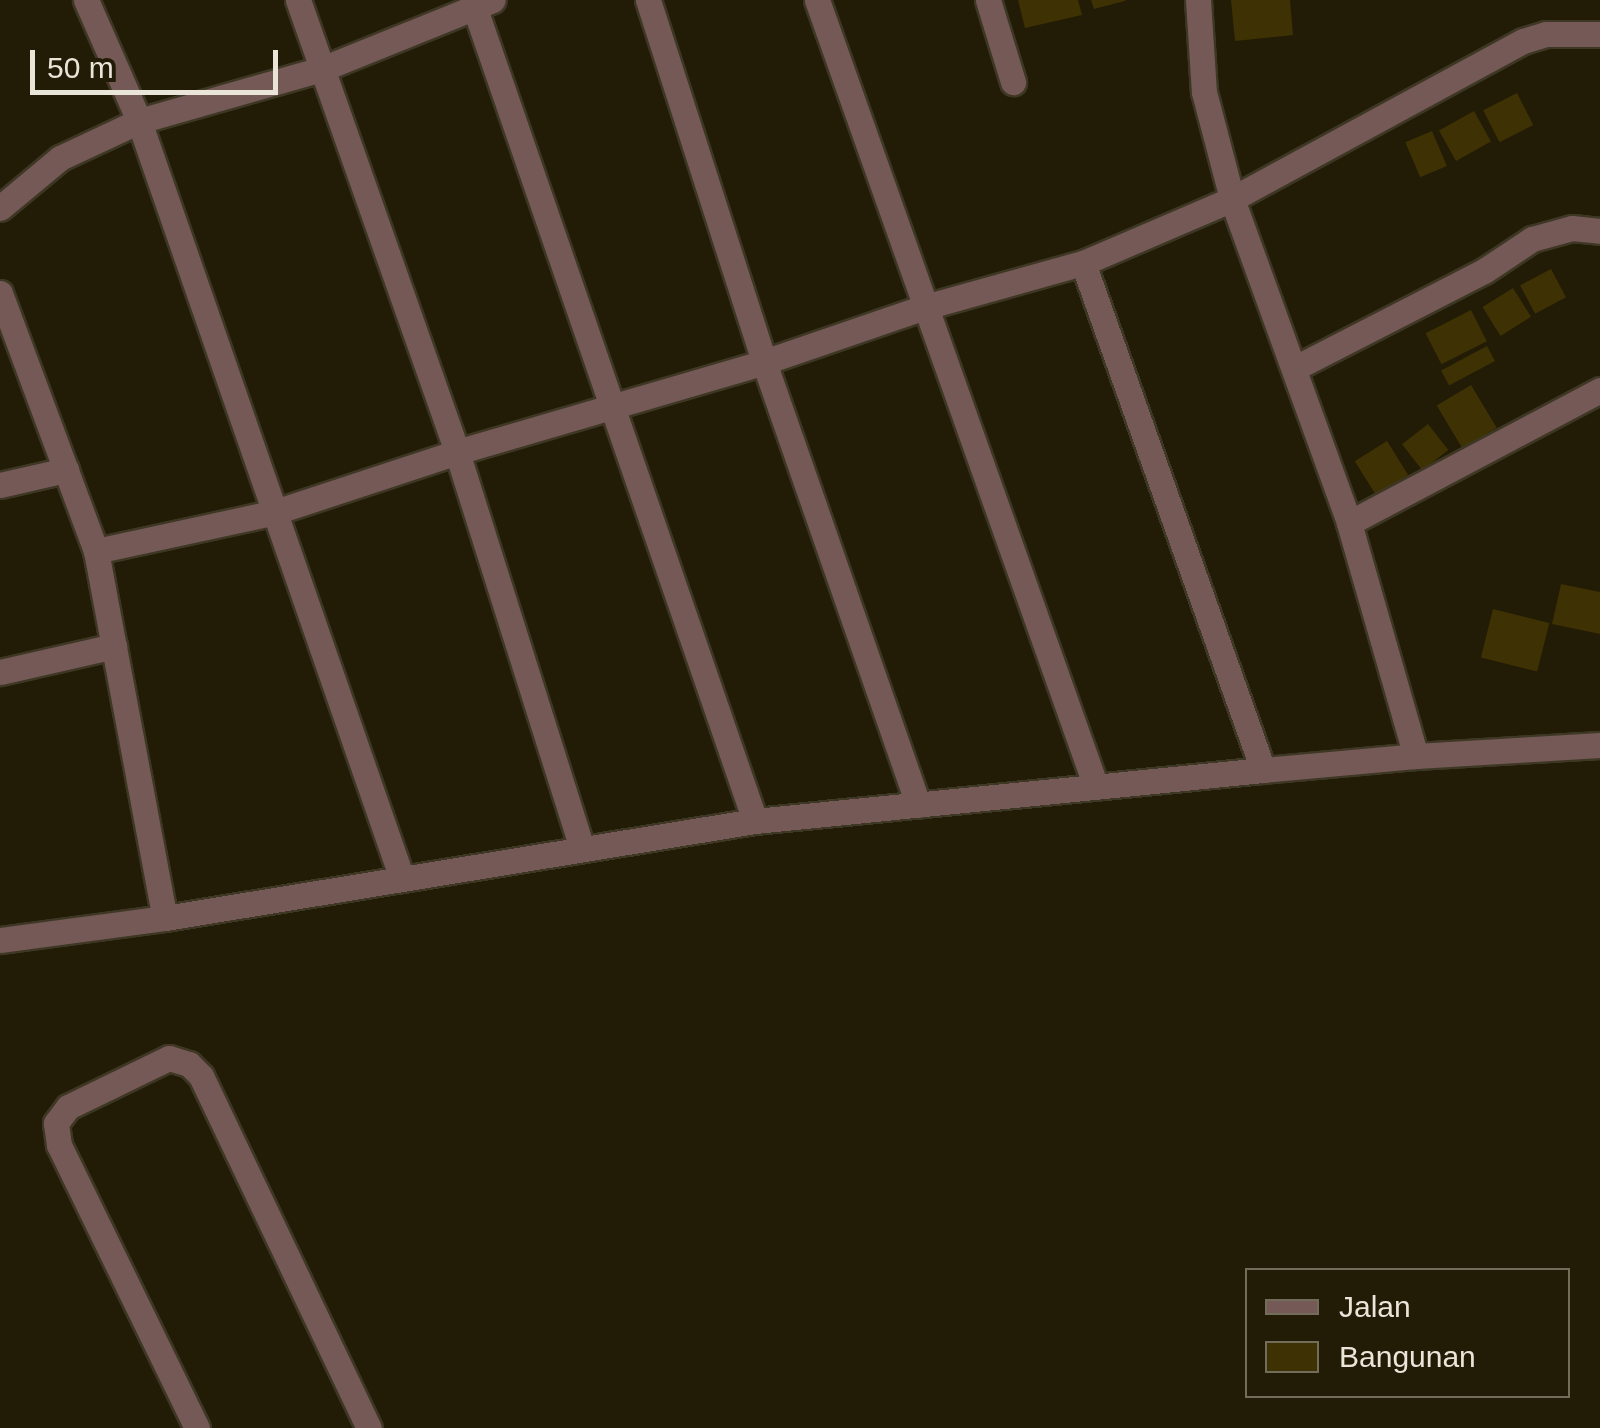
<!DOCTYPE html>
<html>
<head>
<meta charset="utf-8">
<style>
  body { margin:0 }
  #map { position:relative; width:1600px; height:1428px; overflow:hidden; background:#221b06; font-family:Helvetica,sans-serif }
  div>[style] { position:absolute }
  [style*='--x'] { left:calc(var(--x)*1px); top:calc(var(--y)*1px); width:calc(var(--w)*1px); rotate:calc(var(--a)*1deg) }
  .building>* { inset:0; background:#3e3103; transform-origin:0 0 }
  .roads { filter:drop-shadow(2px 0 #3e3724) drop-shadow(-2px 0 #3e3724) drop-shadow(0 2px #3e3724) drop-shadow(0 -2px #3e3724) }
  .minor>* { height:25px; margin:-12.5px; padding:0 12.5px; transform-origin:12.5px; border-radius:12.5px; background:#745957 }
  span { translate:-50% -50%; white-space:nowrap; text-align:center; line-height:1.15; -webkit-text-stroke:8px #221b06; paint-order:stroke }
  .legend { position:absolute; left:1245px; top:1268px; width:325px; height:130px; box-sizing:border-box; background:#221b06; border:2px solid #726c5a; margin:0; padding:12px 18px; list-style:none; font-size:30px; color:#eae5d9 }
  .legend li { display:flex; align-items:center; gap:20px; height:50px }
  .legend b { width:50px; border:2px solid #726c5a }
  .scale { position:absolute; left:30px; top:50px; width:248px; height:45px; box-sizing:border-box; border:5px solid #eae5d9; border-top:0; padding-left:12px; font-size:30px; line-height:35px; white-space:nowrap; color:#eae5d9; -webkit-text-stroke:8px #221b06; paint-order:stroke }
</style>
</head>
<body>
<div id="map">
  <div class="building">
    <div style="clip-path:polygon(1018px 0,1078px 0,1082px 15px,1025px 28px)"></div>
    <div style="clip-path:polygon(1091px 0,1125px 0,1125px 1px,1094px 9px)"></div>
    <div style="clip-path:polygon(1231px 0,1290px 0,1293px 35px,1235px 41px)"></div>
    <div style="left:1517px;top:93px;width:36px;height:38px;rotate:63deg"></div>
    <div style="left:1474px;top:111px;width:35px;height:40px;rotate:61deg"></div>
    <div style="left:1432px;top:131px;width:38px;height:29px;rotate:67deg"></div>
    <div style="left:1551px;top:269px;width:32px;height:35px;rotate:62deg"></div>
    <div style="left:1513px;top:288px;width:34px;height:36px;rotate:58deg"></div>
    <div style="left:1471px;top:310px;width:35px;height:51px;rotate:63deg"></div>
    <div style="left:1487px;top:346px;width:17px;height:52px;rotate:62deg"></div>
    <div style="left:1471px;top:385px;width:50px;height:40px;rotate:59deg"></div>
    <div style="left:1428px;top:424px;width:33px;height:33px;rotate:52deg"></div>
    <div style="left:1387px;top:441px;width:40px;height:38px;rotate:58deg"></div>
    <div style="clip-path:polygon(1561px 584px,1600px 592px,1600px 634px,1552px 624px)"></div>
    <div style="left:1493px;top:609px;width:58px;height:50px;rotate:14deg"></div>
  </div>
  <div class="roads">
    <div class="minor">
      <div style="--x:86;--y:0;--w:132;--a:66.3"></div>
      <div style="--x:139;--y:121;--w:802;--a:70.86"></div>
      <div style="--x:298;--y:0;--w:479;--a:70.6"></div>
      <div style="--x:457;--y:452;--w:416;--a:72.5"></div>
      <div style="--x:472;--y:0;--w:868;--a:70.98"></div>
      <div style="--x:648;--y:0;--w:380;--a:72.2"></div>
      <div style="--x:764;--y:362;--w:469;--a:70.8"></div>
      <div style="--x:817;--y:0;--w:835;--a:70.48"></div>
      <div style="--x:988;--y:0;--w:86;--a:73"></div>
      <div style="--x:1198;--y:0;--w:92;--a:86.3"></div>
      <div style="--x:1204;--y:92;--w:111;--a:75.3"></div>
      <div style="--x:1232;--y:199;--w:344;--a:70.1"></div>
      <div style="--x:1349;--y:523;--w:242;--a:74"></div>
      <div style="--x:1416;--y:756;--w:184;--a:-3.4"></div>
      <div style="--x:0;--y:208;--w:78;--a:-39.8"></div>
      <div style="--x:60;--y:158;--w:87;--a:-25.1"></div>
      <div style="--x:139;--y:121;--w:190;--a:-15.9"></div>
      <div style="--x:322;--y:69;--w:184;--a:-22"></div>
      <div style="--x:1083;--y:263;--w:538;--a:70.45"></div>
      <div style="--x:1263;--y:770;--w:154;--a:-5.2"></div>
      <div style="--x:0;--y:293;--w:275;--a:69.6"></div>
      <div style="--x:96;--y:551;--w:373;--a:79.4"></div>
      <div style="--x:1295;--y:368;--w:212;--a:-27.2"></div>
      <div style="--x:1484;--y:271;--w:58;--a:-33.7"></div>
      <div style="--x:1532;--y:239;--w:41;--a:-15.4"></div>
      <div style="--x:1572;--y:228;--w:28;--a:6"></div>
      <div style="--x:0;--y:485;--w:68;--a:-12.8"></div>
      <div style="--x:1349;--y:523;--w:284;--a:-27.9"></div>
      <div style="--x:96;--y:551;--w:180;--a:-12.2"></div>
      <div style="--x:272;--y:513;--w:195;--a:-18.2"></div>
      <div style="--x:457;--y:452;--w:320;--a:-16.3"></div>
      <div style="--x:764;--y:362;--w:170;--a:-18.9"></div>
      <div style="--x:925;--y:307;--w:164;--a:-15.6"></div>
      <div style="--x:1083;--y:263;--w:162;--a:-23.2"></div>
      <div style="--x:1232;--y:199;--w:331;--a:-28.5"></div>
      <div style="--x:1523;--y:41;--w:24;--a:-17"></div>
      <div style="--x:1546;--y:34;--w:54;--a:0"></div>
      <div style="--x:0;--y:672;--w:117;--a:-12.8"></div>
      <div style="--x:0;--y:940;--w:166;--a:-7.6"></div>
      <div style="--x:165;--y:918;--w:598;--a:-9.34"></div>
      <div style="--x:755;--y:821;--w:511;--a:-5.73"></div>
      <div style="--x:197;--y:1428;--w:315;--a:-116"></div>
      <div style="--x:59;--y:1145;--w:22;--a:-98"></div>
      <div style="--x:56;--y:1123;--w:20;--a:-53"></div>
      <div style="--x:68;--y:1107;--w:112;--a:-25.9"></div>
      <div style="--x:169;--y:1058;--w:21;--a:17"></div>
      <div style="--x:189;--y:1064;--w:17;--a:45"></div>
      <div style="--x:201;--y:1076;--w:390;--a:64.5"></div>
    </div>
  </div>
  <ul class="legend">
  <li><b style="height:12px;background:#745957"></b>Jalan</li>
  <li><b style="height:28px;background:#3e3103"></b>Bangunan</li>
  </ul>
  <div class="scale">50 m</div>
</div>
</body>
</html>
